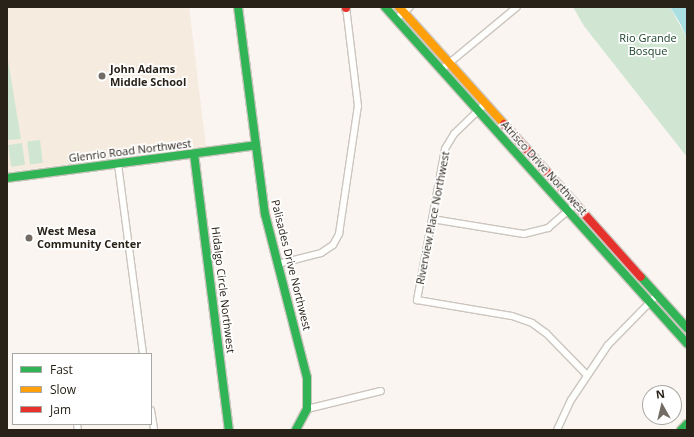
<!DOCTYPE html>
<html>
<head>
<meta charset="utf-8">
<style>
  body { margin:0 }
  #map { position:relative; width:694px; height:437px; overflow:hidden; background:#faf5f0; font-family:"Open Sans",sans-serif }
  div>[style] { position:absolute }
  [style*='--x'] { left:calc(var(--x)*1px); top:calc(var(--y)*1px); width:calc(var(--w)*1px); rotate:calc(var(--a)*1deg) }
  .education>* { inset:0; background:#f6ebdf }
  .green>* { inset:0; background:#d0e6d2; transform-origin:0 0 }
  .water>* { inset:0; background:#aae0e3 }
  .roads { filter:drop-shadow(1px 0 #cbc5be) drop-shadow(-1px 0 #cbc5be) drop-shadow(0 1px #cbc5be) drop-shadow(0 -1px #cbc5be) }
  .street>* { height:6px; margin:-3px; padding:0 3px; transform-origin:3px; border-radius:3px; background:#fefefd }
  .fast>* { height:8px; margin:-4px; padding:0 4px; transform-origin:4px; border-radius:4px; background:#30b455 }
  .slow>* { height:8px; margin:-4px; padding:0 4px; transform-origin:4px; border-radius:4px; background:#ff9f0a }
  .jam>* { height:8px; margin:-4px; padding:0 4px; transform-origin:4px; border-radius:4px; background:#e5322d }
  .dots>* { width:11px; height:11px; translate:-50% -50%; box-sizing:border-box; border:2px solid #fff; border-radius:50% }
  span { translate:-50% -50%; white-space:nowrap; text-align:center; line-height:1.15; -webkit-text-stroke:3.5px #fff; paint-order:stroke }
  .park-label { font-size:11px; color:#133e25 }
  .poi-label { font-size:11px; color:#292219; font-weight:700 }
  .left { translate:0 -50%; text-align:left }
  .street-label { font-size:11px; color:#292219 }
  .frame { position:absolute; inset:0; border:8px solid #292219; pointer-events:none }
  .legend { position:absolute; left:12px; top:353px; width:140px; height:72px; box-sizing:border-box; background:#fff; border:1px solid #a9a7a3; margin:0; padding:5px 7px; list-style:none; font-size:12px; color:#292219 }
  .legend li { display:flex; align-items:center; gap:8px; height:20px }
  .legend b { width:20px; border:1px solid #a9a7a3 }
  .north { position:absolute; left:642px; top:385px; width:40px; height:40px; box-sizing:border-box; background:#fff; border:1px solid #a9a7a3; border-radius:50%; rotate:352deg; font-size:11px; font-weight:700; line-height:16px; text-align:center; color:#292219 }
  .north::after { content:''; display:block; margin:auto; width:14px; height:18px; background:#726c64; clip-path:polygon(50% 0,100% 100%,50% 72%,0 100%) }
</style>
</head>
<body>
<div id="map">
  <div class="education">
    <div style="clip-path:polygon(7px 7px,189px 7px,206px 146px,7px 172px)"></div>
  </div>
  <div class="green">
    <div style="clip-path:polygon(573px 7px,670px 7px,687px 38px,687px 157px,584px 26px)"></div>
    <div style="clip-path:polygon(7px 54px,21px 139px,7px 140px)"></div>
    <div style="left:40px;top:140px;width:23px;height:13px;rotate:83deg"></div>
    <div style="left:22px;top:143px;width:22px;height:14px;rotate:82deg"></div>
  </div>
  <div class="water">
    <div style="clip-path:polygon(670px 7px,687px 7px,687px 38px,680px 23px)"></div>
  </div>
  <div class="roads">
    <div class="street">
      <div style="--x:396;--y:19;--w:18;--a:-41"></div>
      <div style="--x:442;--y:69;--w:97;--a:-39.6"></div>
      <div style="--x:485;--y:104;--w:43;--a:135.9"></div>
      <div style="--x:454;--y:134;--w:17;--a:121"></div>
      <div style="--x:445;--y:149;--w:154;--a:100.5"></div>
      <div style="--x:417;--y:300;--w:96;--a:9.6"></div>
      <div style="--x:512;--y:316;--w:21;--a:19"></div>
      <div style="--x:532;--y:323;--w:17;--a:36"></div>
      <div style="--x:546;--y:333;--w:57;--a:45.7"></div>
      <div style="--x:118;--y:164;--w:192;--a:82.5"></div>
      <div style="--x:432;--y:219;--w:93;--a:9.3"></div>
      <div style="--x:524;--y:234;--w:25;--a:-14"></div>
      <div style="--x:548;--y:228;--w:37;--a:-41"></div>
      <div style="--x:278;--y:264;--w:44;--a:-14.3"></div>
      <div style="--x:321;--y:253;--w:14;--a:-34"></div>
      <div style="--x:333;--y:245;--w:13;--a:-61"></div>
      <div style="--x:339;--y:234;--w:129;--a:-81.6"></div>
      <div style="--x:358;--y:106;--w:100;--a:-96.9"></div>
      <div style="--x:307;--y:409;--w:76;--a:-13.7"></div>
      <div style="--x:151;--y:410;--w:20;--a:81"></div>
      <div style="--x:77;--y:424;--w:6;--a:81"></div>
      <div style="--x:557;--y:430;--w:33;--a:-65"></div>
      <div style="--x:571;--y:400;--w:66;--a:-56.1"></div>
      <div style="--x:608;--y:345;--w:70;--a:-45.6"></div>
    </div>
    <div class="fast">
      <div style="--x:238;--y:7;--w:209;--a:82.6"></div>
      <div style="--x:265;--y:214;--w:169;--a:75.6"></div>
      <div style="--x:307;--y:378;--w:31;--a:90"></div>
      <div style="--x:307;--y:409;--w:24;--a:118"></div>
      <div style="--x:385;--y:7;--w:452;--a:48.1"></div>
      <div style="--x:194;--y:154;--w:278;--a:82.8"></div>
      <div style="--x:7;--y:178;--w:251;--a:-7.5"></div>
      <div style="--x:641;--y:277;--w:69;--a:48"></div>
      <div style="--x:681;--y:430;--w:8;--a:-45"></div>
    </div>
    <div class="slow">
      <div style="--x:399;--y:7;--w:157;--a:48.1"></div>
    </div>
    <div class="jam">
      <div style="--x:346;--y:7;--w:1;--a:90"></div>
      <div style="--x:504;--y:124;--w:205;--a:48.2"></div>
    </div>
  </div>
  <div class="dots">
    <div style="left:102px;top:76px;background:#726c64"></div>
    <div style="left:29px;top:238px;background:#726c64"></div>
  </div>
  <div class="park-label">
    <span style="left:648px;top:45px">Rio Grande<br>Bosque</span>
  </div>
  <div class="poi-label">
    <span class="left" style="left:110px;top:76px">John Adams<br>Middle School</span>
    <span class="left" style="left:37px;top:238px">West Mesa<br>Community Center</span>
  </div>
  <div class="street-label">
    <span style="left:130px;top:151px;rotate:-7deg">Glenrio Road Northwest</span>
    <span style="left:544px;top:168px;rotate:48deg">Atrisco Drive Northwest</span>
    <span style="left:433px;top:218px;rotate:-79deg">Riverview Place Northwest</span>
    <span style="left:291px;top:265px;rotate:76deg">Palisades Drive Northwest</span>
    <span style="left:223px;top:290px;rotate:83deg">Hidalgo Circle Northwest</span>
  </div>
  <div class="frame"></div>
  <ul class="legend">
  <li><b style="height:5px;background:#30b455"></b>Fast</li>
  <li><b style="height:5px;background:#ff9f0a"></b>Slow</li>
  <li><b style="height:5px;background:#e5322d"></b>Jam</li>
  </ul>
  <div class="north">N</div>
</div>
</body>
</html>
